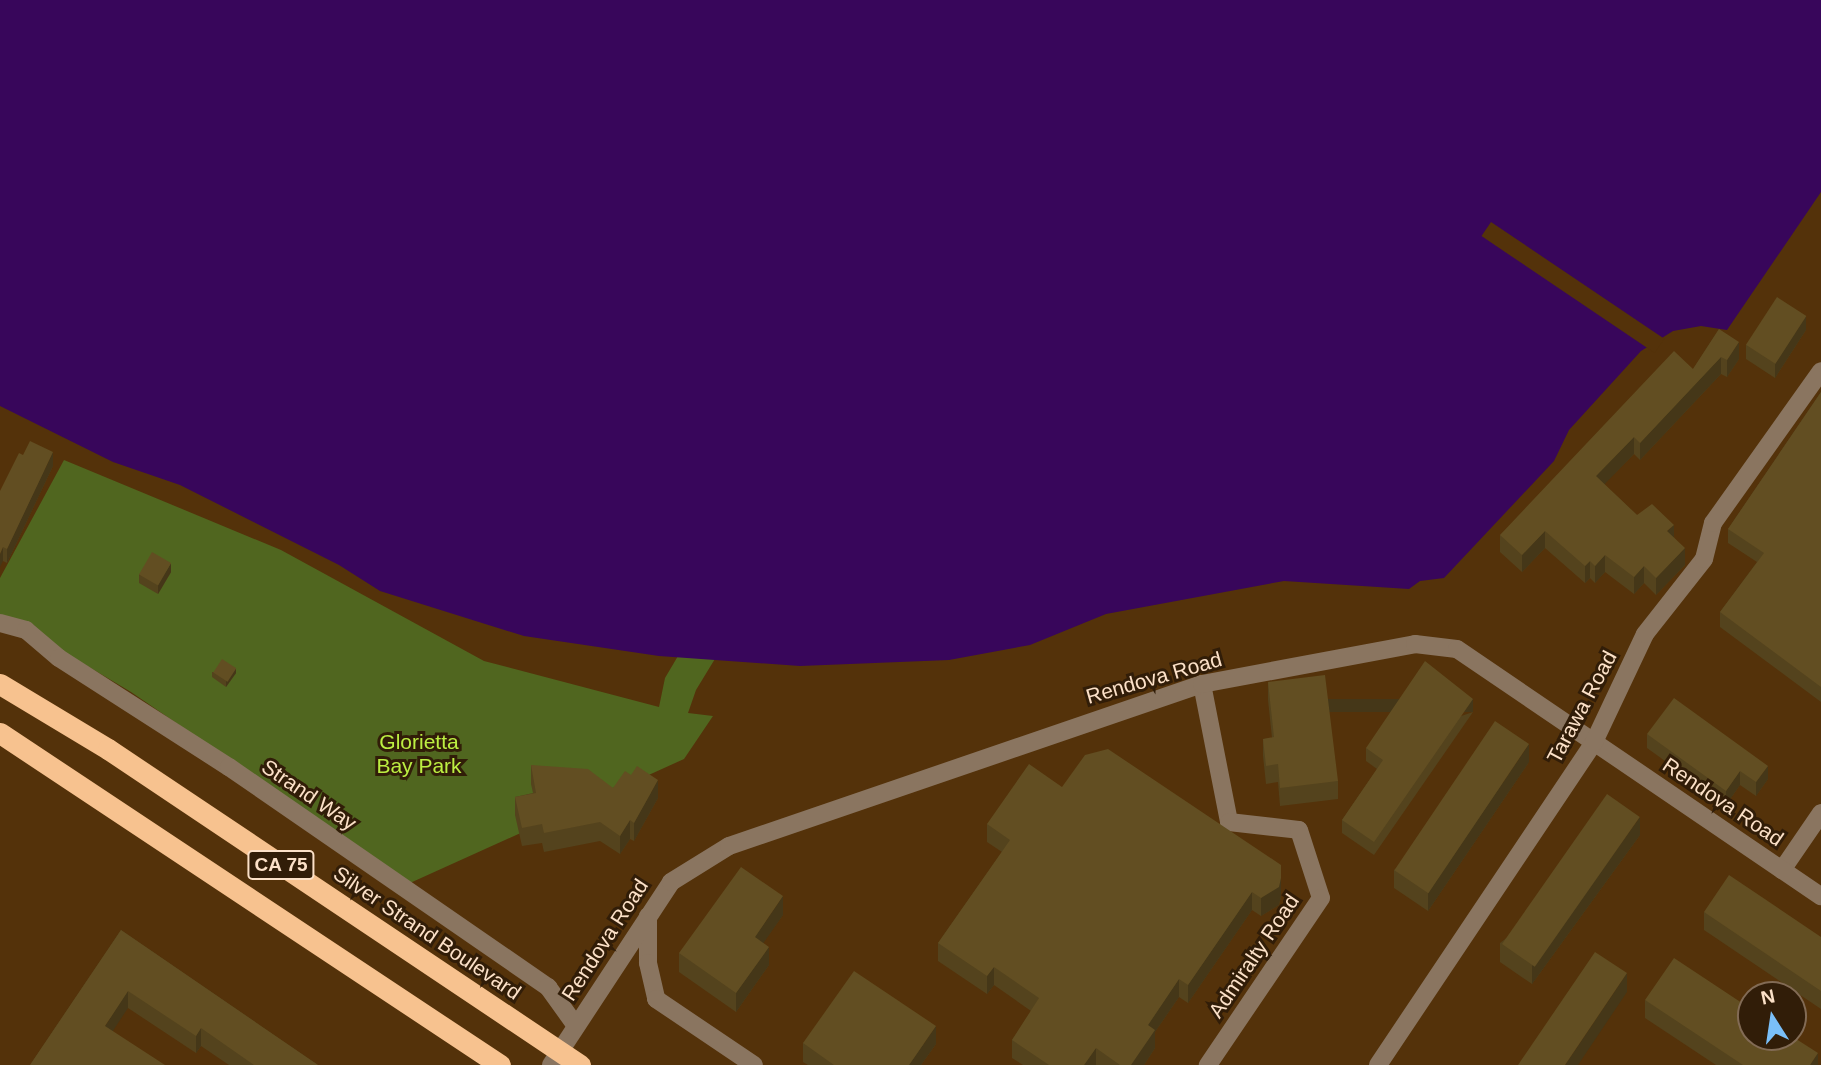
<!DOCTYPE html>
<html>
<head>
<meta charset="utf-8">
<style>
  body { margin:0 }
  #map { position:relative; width:1821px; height:1065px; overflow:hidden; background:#54320a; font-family:Helvetica,sans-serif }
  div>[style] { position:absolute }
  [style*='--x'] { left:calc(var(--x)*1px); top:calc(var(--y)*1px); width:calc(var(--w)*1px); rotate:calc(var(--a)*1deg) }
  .green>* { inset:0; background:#50661f }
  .water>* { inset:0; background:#38065b }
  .pier>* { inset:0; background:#54320a; transform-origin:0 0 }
  .minor>* { height:18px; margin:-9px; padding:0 9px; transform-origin:9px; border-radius:9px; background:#8a7560 }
  .highway>* { height:21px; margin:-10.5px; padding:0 10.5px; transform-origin:10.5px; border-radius:10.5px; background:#f7c28f }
  .wall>* { inset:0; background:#54431d }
  .shaded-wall>* { inset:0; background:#453718; transform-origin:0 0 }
  .building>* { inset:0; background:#624e22; transform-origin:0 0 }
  span { translate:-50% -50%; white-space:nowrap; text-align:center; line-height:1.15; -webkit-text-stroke:6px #311d08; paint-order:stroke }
  .shield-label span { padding:2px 5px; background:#311d08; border:2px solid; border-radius:5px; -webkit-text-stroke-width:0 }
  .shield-label { font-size:19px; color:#fce1c8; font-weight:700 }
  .street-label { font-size:21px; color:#fce1c8 }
  .park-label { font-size:21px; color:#bcee42 }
  .north { position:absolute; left:1737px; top:981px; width:70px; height:70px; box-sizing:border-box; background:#311d08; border:2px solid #826b55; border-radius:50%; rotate:348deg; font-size:19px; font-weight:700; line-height:28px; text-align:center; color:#fce1c8 }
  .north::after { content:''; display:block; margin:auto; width:24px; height:32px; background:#7abff8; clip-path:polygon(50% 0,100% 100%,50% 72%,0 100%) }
</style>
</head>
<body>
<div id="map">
  <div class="green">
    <div style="clip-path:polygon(64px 460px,281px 550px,484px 661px,659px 707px,665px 678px,734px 561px,763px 580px,696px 690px,688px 713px,713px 716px,684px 759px,410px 883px,131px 692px,0 614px,0 578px)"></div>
  </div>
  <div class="water">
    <div style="clip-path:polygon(0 0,1821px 0,1821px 192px,1727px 330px,1701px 326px,1673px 331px,1641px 351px,1569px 430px,1554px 461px,1444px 578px,1420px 581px,1409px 589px,1284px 581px,1106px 614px,1030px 645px,949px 660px,800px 666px,659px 656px,524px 636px,380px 591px,339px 565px,180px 485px,113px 462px,0 406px)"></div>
  </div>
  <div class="pier">
    <div style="left:1491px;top:222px;width:209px;height:17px;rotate:34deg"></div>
  </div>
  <div class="minor">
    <div style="--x:0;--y:623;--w:27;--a:15"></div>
    <div style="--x:26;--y:630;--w:43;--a:40.3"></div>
    <div style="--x:59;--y:658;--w:202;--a:32.7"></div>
    <div style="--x:229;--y:767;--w:388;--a:34.6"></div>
    <div style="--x:548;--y:987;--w:48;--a:54.3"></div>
    <div style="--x:1202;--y:684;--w:141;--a:78.9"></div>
    <div style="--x:1229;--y:822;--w:70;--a:6.5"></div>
    <div style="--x:1299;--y:830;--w:71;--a:72.1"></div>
    <div style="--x:1321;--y:898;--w:202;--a:124.1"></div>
    <div style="--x:1782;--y:870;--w:69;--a:-55.6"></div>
    <div style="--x:648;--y:916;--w:47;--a:90"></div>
    <div style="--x:648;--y:963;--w:37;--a:77"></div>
    <div style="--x:656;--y:999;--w:118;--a:34"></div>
    <div style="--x:551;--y:1065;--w:219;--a:-56.7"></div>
    <div style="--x:671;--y:882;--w:68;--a:-31.8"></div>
    <div style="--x:729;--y:846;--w:500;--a:-18.9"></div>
    <div style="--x:1202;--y:684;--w:217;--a:-10.6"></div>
    <div style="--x:1415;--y:644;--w:42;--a:6.8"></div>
    <div style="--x:1457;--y:649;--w:440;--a:34.2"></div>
    <div style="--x:1378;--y:1065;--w:389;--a:-56.2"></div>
    <div style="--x:1594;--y:742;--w:119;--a:-64.7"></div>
    <div style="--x:1645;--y:634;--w:95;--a:-51.8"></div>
    <div style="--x:1704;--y:559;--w:37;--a:-76"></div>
    <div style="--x:1713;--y:523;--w:186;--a:-54.6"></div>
  </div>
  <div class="highway">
    <div style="--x:0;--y:684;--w:126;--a:31"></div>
    <div style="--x:108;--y:749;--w:568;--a:33.8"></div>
    <div style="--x:0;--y:733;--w:600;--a:33.58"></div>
  </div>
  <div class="wall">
    <div style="clip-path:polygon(1719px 329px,1739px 359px,1727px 377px,1721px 374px,1640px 460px,1634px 454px,1604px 484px,1637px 515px,1674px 537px,1685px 565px,1656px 595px,1644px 583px,1634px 594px,1605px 572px,1595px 583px,1590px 578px,1585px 583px,1545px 548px,1522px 572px,1500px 552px,1500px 535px,1693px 369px)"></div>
    <div style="clip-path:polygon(1806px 330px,1775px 378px,1746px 359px,1746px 345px)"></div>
    <div style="clip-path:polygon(1821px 392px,1821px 702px,1720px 627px,1720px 612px,1757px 562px,1728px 543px,1728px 529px)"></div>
    <div style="clip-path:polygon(53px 466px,7px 563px,3px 561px,0 491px)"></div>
    <div style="clip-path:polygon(171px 572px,158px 594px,139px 583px,139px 574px)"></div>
    <div style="clip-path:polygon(212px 672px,236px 673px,226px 687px,212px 677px)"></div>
    <div style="clip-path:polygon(1268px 682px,1338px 781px,1338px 799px,1280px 806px,1278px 782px,1266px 784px,1263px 756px,1263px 739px,1272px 738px,1268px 700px)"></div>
    <div style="clip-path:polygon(1473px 712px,1374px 855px,1342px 833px,1342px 820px,1377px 769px,1366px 761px,1366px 748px)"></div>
    <div style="clip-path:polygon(1647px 734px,1768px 779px,1756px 796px,1740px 785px,1726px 805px,1647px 748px)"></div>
    <div style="clip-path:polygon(1529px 762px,1428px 911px,1394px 888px,1394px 870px)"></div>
    <div style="clip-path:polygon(531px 765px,613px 788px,631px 775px,658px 798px,634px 841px,630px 839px,620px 854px,600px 841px,544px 852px,542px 843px,522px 846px,515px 815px,515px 797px,533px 793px,531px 784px)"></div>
    <div style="clip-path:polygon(1062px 787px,1281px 896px,1279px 905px,1261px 916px,1252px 910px,1188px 1003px,1179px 997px,1155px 1032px,1155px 1048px,1144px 1065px,1023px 1065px,1012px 1058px,1012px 1040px,1031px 1011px,994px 985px,987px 994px,938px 961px,938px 943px,1002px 852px,987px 842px,987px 824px)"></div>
    <div style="clip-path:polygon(1640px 835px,1532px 984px,1500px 962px,1500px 943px)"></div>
    <div style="clip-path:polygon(1704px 912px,1821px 937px,1821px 1009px,1704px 930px)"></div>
    <div style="clip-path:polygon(783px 915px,763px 943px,769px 965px,736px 1012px,679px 972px,679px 953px)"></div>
    <div style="clip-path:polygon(121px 930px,318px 1065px,229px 1065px,201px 1046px,196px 1053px,128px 1008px,30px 1065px)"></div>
    <div style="clip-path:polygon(1645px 1000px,1818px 1065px,1716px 1065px,1645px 1018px)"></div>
    <div style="clip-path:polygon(803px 1043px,936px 1044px,921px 1065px,808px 1065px,803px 1062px)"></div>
  </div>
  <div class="shaded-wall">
    <div style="clip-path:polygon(1806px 316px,1806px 330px,1775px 378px,1775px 364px)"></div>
    <div style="clip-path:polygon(1739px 342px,1739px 359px,1727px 377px,1727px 360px)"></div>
    <div style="clip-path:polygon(1721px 357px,1721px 374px,1640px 460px,1640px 443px)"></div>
    <div style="clip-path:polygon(1634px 437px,1634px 454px,1596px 493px,1596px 476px)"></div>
    <div style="clip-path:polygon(53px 452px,53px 466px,7px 563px,7px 549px)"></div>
    <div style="clip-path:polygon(1674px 525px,1674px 542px,1667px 531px)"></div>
    <div style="clip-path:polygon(1545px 531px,1545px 548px,1522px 572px,1522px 555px)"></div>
    <div style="clip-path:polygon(3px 547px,3px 561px,0 567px,0 554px)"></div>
    <div style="clip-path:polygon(1685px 548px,1685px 565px,1656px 595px,1656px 578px)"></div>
    <div style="clip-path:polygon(1605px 555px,1605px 572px,1595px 583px,1595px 566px)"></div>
    <div style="clip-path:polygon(1590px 561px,1590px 578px,1585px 583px,1585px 566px)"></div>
    <div style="clip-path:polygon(171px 563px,171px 572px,158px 594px,158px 585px)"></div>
    <div style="clip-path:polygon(1644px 566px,1644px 583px,1634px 594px,1634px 577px)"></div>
    <div style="clip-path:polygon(236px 668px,236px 673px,226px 687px,226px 682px)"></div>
    <div style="left:1473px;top:699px;width:13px;height:174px;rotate:90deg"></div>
    <div style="clip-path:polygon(1529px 744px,1529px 762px,1428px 911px,1428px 893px)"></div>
    <div style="clip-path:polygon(1768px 766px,1768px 779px,1756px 796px,1756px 782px)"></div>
    <div style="clip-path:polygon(1740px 771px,1740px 785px,1726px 805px,1726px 791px)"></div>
    <div style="clip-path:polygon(658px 780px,658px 798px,634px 841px,634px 823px)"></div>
    <div style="clip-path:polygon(1640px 817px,1640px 835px,1532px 984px,1532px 966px)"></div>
    <div style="clip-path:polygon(630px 820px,630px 839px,620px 854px,620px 836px)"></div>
    <div style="clip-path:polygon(1281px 865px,1281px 896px,1279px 905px,1261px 916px,1261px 898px)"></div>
    <div style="clip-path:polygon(1252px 892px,1252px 910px,1188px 1003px,1188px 985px)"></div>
    <div style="clip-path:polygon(783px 896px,783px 915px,755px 955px,755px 937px)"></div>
    <div style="clip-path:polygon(769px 947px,769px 965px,736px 1012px,736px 993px)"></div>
    <div style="clip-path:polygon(994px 967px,994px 985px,987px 994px,987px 976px)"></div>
    <div style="clip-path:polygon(1627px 973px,1627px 992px,1578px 1065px,1565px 1065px)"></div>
    <div style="clip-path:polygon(1179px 979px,1179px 997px,1155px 1032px,1155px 1048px,1144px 1065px,1131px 1065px,1148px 1025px)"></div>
    <div style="clip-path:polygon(128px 991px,128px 1008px,105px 1043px,105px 1026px)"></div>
    <div style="clip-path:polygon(936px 1026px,936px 1044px,921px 1065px,909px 1065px)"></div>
    <div style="clip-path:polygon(201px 1028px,201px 1046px,196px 1053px,196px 1036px)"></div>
    <div style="clip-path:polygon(1096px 1048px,1096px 1065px,1084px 1065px)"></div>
    <div style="clip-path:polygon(1818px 1053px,1818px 1065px,1810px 1065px)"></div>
  </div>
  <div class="building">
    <div style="left:1777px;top:297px;width:35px;height:57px;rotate:33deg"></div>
    <div style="clip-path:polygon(1719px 329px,1739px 342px,1727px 360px,1721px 357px,1640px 443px,1634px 437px,1596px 476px,1637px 515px,1652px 504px,1674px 525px,1667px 531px,1685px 548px,1656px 578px,1644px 566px,1634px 577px,1605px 555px,1595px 566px,1590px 561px,1585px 566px,1545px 531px,1522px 555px,1500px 535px,1674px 351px,1693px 369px)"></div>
    <div style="clip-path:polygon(1821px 392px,1821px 687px,1720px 612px,1764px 553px,1728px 529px)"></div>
    <div style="clip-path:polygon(30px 441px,53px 452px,7px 549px,3px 547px,0 554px,0 491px,19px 453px,23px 455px)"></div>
    <div style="left:152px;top:552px;width:22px;height:26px;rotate:30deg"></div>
    <div style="left:222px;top:659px;width:17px;height:16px;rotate:33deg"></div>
    <div style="clip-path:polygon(1425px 661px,1473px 699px,1374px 842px,1342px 820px,1383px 760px,1366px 748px)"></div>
    <div style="clip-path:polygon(1325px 675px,1338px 781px,1280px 788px,1278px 764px,1266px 766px,1263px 739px,1274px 737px,1268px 682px)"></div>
    <div style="clip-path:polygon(1674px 698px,1768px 766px,1756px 782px,1740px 771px,1726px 791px,1647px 734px)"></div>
    <div style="left:1495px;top:721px;width:41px;height:180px;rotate:34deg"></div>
    <div style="clip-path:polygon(1108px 749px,1281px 865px,1281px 878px,1279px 887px,1261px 898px,1252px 892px,1188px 985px,1179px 979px,1148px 1025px,1155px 1030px,1131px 1065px,1120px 1065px,1096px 1048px,1084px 1065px,1049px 1065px,1012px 1040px,1039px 998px,994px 967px,987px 976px,938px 943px,1010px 840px,987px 824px,1029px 764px,1062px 787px,1085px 755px)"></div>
    <div style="clip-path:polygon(531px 765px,588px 769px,613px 788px,625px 771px,631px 775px,637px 766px,658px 780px,634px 823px,630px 820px,620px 836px,600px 822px,544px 833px,542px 824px,522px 828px,515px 797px,536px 793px)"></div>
    <div style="left:1607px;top:794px;width:40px;height:183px;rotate:35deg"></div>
    <div style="clip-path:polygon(741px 867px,783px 896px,755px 937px,769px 947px,736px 993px,679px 953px)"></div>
    <div style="clip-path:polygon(1729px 875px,1821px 937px,1821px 991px,1704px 912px)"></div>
    <div style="clip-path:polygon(121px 930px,318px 1065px,254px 1065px,201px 1028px,196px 1036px,128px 991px,105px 1026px,165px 1065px,30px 1065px)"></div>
    <div style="clip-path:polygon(1595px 952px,1627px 973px,1565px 1065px,1518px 1065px)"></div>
    <div style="clip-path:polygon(1674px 958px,1751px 1009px,1751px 1037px,1793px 1037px,1818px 1053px,1810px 1065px,1743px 1065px,1645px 1000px)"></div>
    <div style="clip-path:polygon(854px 971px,936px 1026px,909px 1065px,834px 1065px,803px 1043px)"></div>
  </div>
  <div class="shield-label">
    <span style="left:281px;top:865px">CA 75</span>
  </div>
  <div class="street-label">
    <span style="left:1154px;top:678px;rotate:-16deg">Rendova Road</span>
    <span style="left:1582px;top:707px;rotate:-62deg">Tarawa Road</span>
    <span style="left:309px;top:795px;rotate:34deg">Strand Way</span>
    <span style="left:1723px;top:802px;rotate:34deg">Rendova Road</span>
    <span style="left:427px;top:933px;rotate:34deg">Silver Strand Boulevard</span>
    <span style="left:605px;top:940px;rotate:-57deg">Rendova Road</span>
    <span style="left:1254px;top:956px;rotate:-56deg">Admiralty Road</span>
  </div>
  <div class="park-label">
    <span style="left:419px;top:754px">Glorietta<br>Bay Park</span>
  </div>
  <div class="north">N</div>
</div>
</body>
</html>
